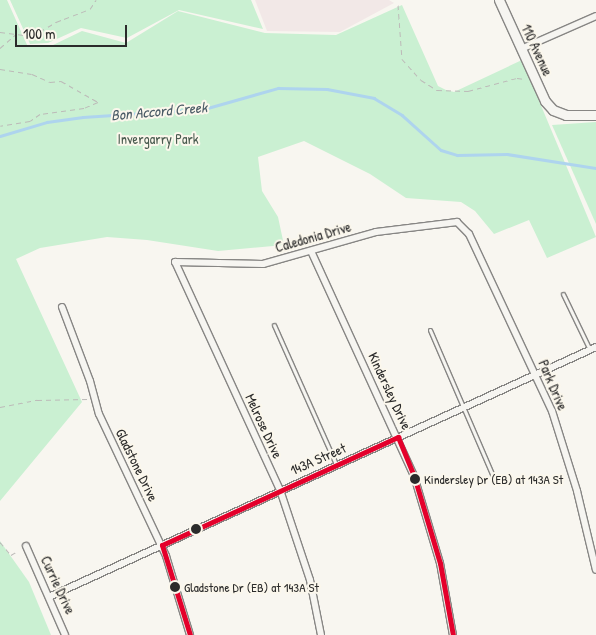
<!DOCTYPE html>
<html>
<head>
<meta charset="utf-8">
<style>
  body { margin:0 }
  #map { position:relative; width:596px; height:635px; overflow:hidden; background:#f8f6f0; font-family:"Patrick Hand",sans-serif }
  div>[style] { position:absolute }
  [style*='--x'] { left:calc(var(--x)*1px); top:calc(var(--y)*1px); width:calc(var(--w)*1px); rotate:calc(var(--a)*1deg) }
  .built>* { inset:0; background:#f2e8e7 }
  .green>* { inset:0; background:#caf0d2 }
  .stream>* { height:2.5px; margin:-1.25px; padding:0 1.25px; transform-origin:1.25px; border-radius:1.25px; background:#aed4ee }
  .path>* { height:1px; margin-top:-0.5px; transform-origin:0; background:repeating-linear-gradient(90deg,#bcbab8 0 5px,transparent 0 9px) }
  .roads { filter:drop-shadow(1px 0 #878684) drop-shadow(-1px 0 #878684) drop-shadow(0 1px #878684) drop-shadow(0 -1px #878684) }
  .lane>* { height:3px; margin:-1.5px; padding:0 1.5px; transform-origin:1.5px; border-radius:1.5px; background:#f6f5f1 }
  .street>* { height:6px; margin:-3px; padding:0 3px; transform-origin:3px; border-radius:3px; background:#f6f5f1 }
  .secondary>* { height:9px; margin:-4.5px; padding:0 4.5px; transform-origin:4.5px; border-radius:4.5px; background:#f6f5f1 }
  .bus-1>* { height:5px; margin:-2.5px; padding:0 2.5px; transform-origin:2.5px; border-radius:2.5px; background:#e4002b }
  .dots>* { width:14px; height:14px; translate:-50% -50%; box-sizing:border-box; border:2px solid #fbf7ec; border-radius:50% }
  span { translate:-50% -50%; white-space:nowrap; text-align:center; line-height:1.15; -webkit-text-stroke:4px #fbf7ec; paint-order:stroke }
  .bus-label { font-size:13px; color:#2b2b2b }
  .left { translate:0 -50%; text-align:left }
  .street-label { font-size:14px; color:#2b2b2b }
  .park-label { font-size:14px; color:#495b4f }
  .water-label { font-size:15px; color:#495a65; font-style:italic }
  .scale { position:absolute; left:15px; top:25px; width:112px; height:22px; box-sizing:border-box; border:2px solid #2b2b2b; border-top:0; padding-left:6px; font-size:15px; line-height:18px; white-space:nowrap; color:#2b2b2b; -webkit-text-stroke:4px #fbf7ec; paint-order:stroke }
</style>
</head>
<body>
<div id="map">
  <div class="built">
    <div style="clip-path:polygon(255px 0,389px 0,394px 3px,340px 32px,267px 31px)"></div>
  </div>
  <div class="green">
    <div style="clip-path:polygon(0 0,7px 0,28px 47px,51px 46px,82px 31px,126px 43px,178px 11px,265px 33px,336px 35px,402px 5px,438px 86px,446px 90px,454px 92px,522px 60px,596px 237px,547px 258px,529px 220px,494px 234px,475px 211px,461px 202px,406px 198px,370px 174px,304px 141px,258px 157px,262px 191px,278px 217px,284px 245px,218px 251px,147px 240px,107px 237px,40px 248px,16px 259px,82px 402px,0 501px)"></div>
    <div style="clip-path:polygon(10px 0,251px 0,263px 29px,179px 10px,127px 38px,81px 28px,48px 43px,30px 44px)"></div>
    <div style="clip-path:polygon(596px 122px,596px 224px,552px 125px)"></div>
    <div style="clip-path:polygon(0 541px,29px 582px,51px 635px,0 635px)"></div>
  </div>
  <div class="stream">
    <div style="--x:0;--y:136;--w:49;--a:-16.6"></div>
    <div style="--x:47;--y:122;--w:36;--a:-8"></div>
    <div style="--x:83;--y:117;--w:121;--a:-3.8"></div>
    <div style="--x:204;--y:109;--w:77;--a:-15.8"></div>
    <div style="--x:278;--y:88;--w:49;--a:1.2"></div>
    <div style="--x:327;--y:89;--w:48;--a:10.8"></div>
    <div style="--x:374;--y:98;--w:33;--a:31"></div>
    <div style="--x:402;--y:115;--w:52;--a:41.9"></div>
    <div style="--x:441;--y:150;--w:17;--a:17"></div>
    <div style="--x:457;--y:155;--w:50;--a:-1.1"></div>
    <div style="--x:507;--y:154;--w:90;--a:8.9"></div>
  </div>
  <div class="path">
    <div style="--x:398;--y:5;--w:54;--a:85.8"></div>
    <div style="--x:402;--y:59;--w:28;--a:48"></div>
    <div style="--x:421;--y:80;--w:19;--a:32"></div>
    <div style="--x:437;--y:90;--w:31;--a:2"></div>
    <div style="--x:468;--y:91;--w:51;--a:-14.9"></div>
    <div style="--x:517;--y:78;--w:8;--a:7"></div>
    <div style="--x:0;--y:32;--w:32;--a:7"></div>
    <div style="--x:32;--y:36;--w:28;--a:-30"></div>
    <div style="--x:56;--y:22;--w:36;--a:-21"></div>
    <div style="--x:90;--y:9;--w:11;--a:-56"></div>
    <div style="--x:0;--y:48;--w:20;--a:-41"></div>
    <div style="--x:0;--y:69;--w:32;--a:9"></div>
    <div style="--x:32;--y:74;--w:20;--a:24"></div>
    <div style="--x:50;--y:82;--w:11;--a:-5"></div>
    <div style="--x:61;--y:81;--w:43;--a:29.6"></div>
    <div style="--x:98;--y:102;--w:15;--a:157"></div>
    <div style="--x:84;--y:108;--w:44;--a:172.2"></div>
    <div style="--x:40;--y:114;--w:12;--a:145"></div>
    <div style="--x:30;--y:121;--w:30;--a:171"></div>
    <div style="--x:0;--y:407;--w:38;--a:-11"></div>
    <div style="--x:37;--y:400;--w:51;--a:-1.1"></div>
    <div style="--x:0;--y:542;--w:17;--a:50"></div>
    <div style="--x:11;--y:555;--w:6;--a:-31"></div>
  </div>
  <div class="roads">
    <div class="lane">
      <div style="--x:563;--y:294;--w:62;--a:64.3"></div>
      <div style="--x:274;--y:325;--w:152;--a:66"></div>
      <div style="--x:430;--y:330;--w:157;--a:66.7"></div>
    </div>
    <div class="street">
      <div style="--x:521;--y:49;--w:82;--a:-23.7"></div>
      <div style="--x:311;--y:251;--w:247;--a:65.4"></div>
      <div style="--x:414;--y:476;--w:91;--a:73.4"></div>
      <div style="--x:440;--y:563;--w:73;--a:79.8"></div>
      <div style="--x:62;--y:307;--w:79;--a:69.3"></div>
      <div style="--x:90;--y:381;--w:34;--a:75"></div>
      <div style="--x:99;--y:414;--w:157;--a:64.7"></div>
      <div style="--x:166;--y:556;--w:83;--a:73.1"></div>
      <div style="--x:26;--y:546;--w:97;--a:66.3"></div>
      <div style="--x:51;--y:596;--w:599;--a:-24.55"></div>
      <div style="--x:321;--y:635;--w:56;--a:-101.3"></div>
      <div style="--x:310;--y:580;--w:95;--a:-108.4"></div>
      <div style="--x:280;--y:490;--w:251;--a:-114.7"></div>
      <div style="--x:175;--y:262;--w:88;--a:1.3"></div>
      <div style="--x:263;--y:264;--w:117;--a:-15.8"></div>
      <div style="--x:376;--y:232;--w:82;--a:-7"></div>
      <div style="--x:457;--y:222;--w:17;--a:45"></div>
      <div style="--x:469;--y:234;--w:195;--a:64.9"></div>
      <div style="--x:552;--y:411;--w:84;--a:72.6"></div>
      <div style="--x:577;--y:491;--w:81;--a:76.5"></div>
    </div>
    <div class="secondary">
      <div style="--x:499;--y:0;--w:111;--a:65.5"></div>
      <div style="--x:545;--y:101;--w:12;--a:48"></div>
      <div style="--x:553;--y:110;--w:14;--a:21"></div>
      <div style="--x:566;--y:115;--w:30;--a:0"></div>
    </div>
  </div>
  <div class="bus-1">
    <div style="--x:398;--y:437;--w:42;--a:67.7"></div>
    <div style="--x:414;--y:476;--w:91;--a:73.4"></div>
    <div style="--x:440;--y:563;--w:73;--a:79.8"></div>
    <div style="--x:162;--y:545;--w:260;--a:-24.6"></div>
    <div style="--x:162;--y:545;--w:94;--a:72.7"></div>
  </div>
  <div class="dots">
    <div style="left:415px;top:479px;background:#2b2b2b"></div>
    <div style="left:196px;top:529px;background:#2b2b2b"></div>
    <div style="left:175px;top:587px;background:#2b2b2b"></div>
  </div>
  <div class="bus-label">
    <span class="left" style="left:424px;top:479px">Kindersley Dr (EB) at 143A St</span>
    <span class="left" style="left:184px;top:587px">Gladstone Dr (EB) at 143A St</span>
  </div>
  <div class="street-label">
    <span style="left:537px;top:50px;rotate:65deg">110 Avenue</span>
    <span style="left:313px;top:237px;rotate:-16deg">Caledonia Drive</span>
    <span style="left:553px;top:385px;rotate:67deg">Park Drive</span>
    <span style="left:390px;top:391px;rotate:65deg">Kindersley Drive</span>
    <span style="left:264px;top:426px;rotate:65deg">Melrose Drive</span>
    <span style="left:318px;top:459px;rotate:-24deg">143A Street</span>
    <span style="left:137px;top:465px;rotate:64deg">Gladstone Drive</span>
    <span style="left:58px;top:585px;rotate:65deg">Currie Drive</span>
  </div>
  <div class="park-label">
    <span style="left:158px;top:139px">Invergarry Park</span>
  </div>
  <div class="water-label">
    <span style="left:159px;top:111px;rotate:-5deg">Bon Accord Creek</span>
  </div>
  <div class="scale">100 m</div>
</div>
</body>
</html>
